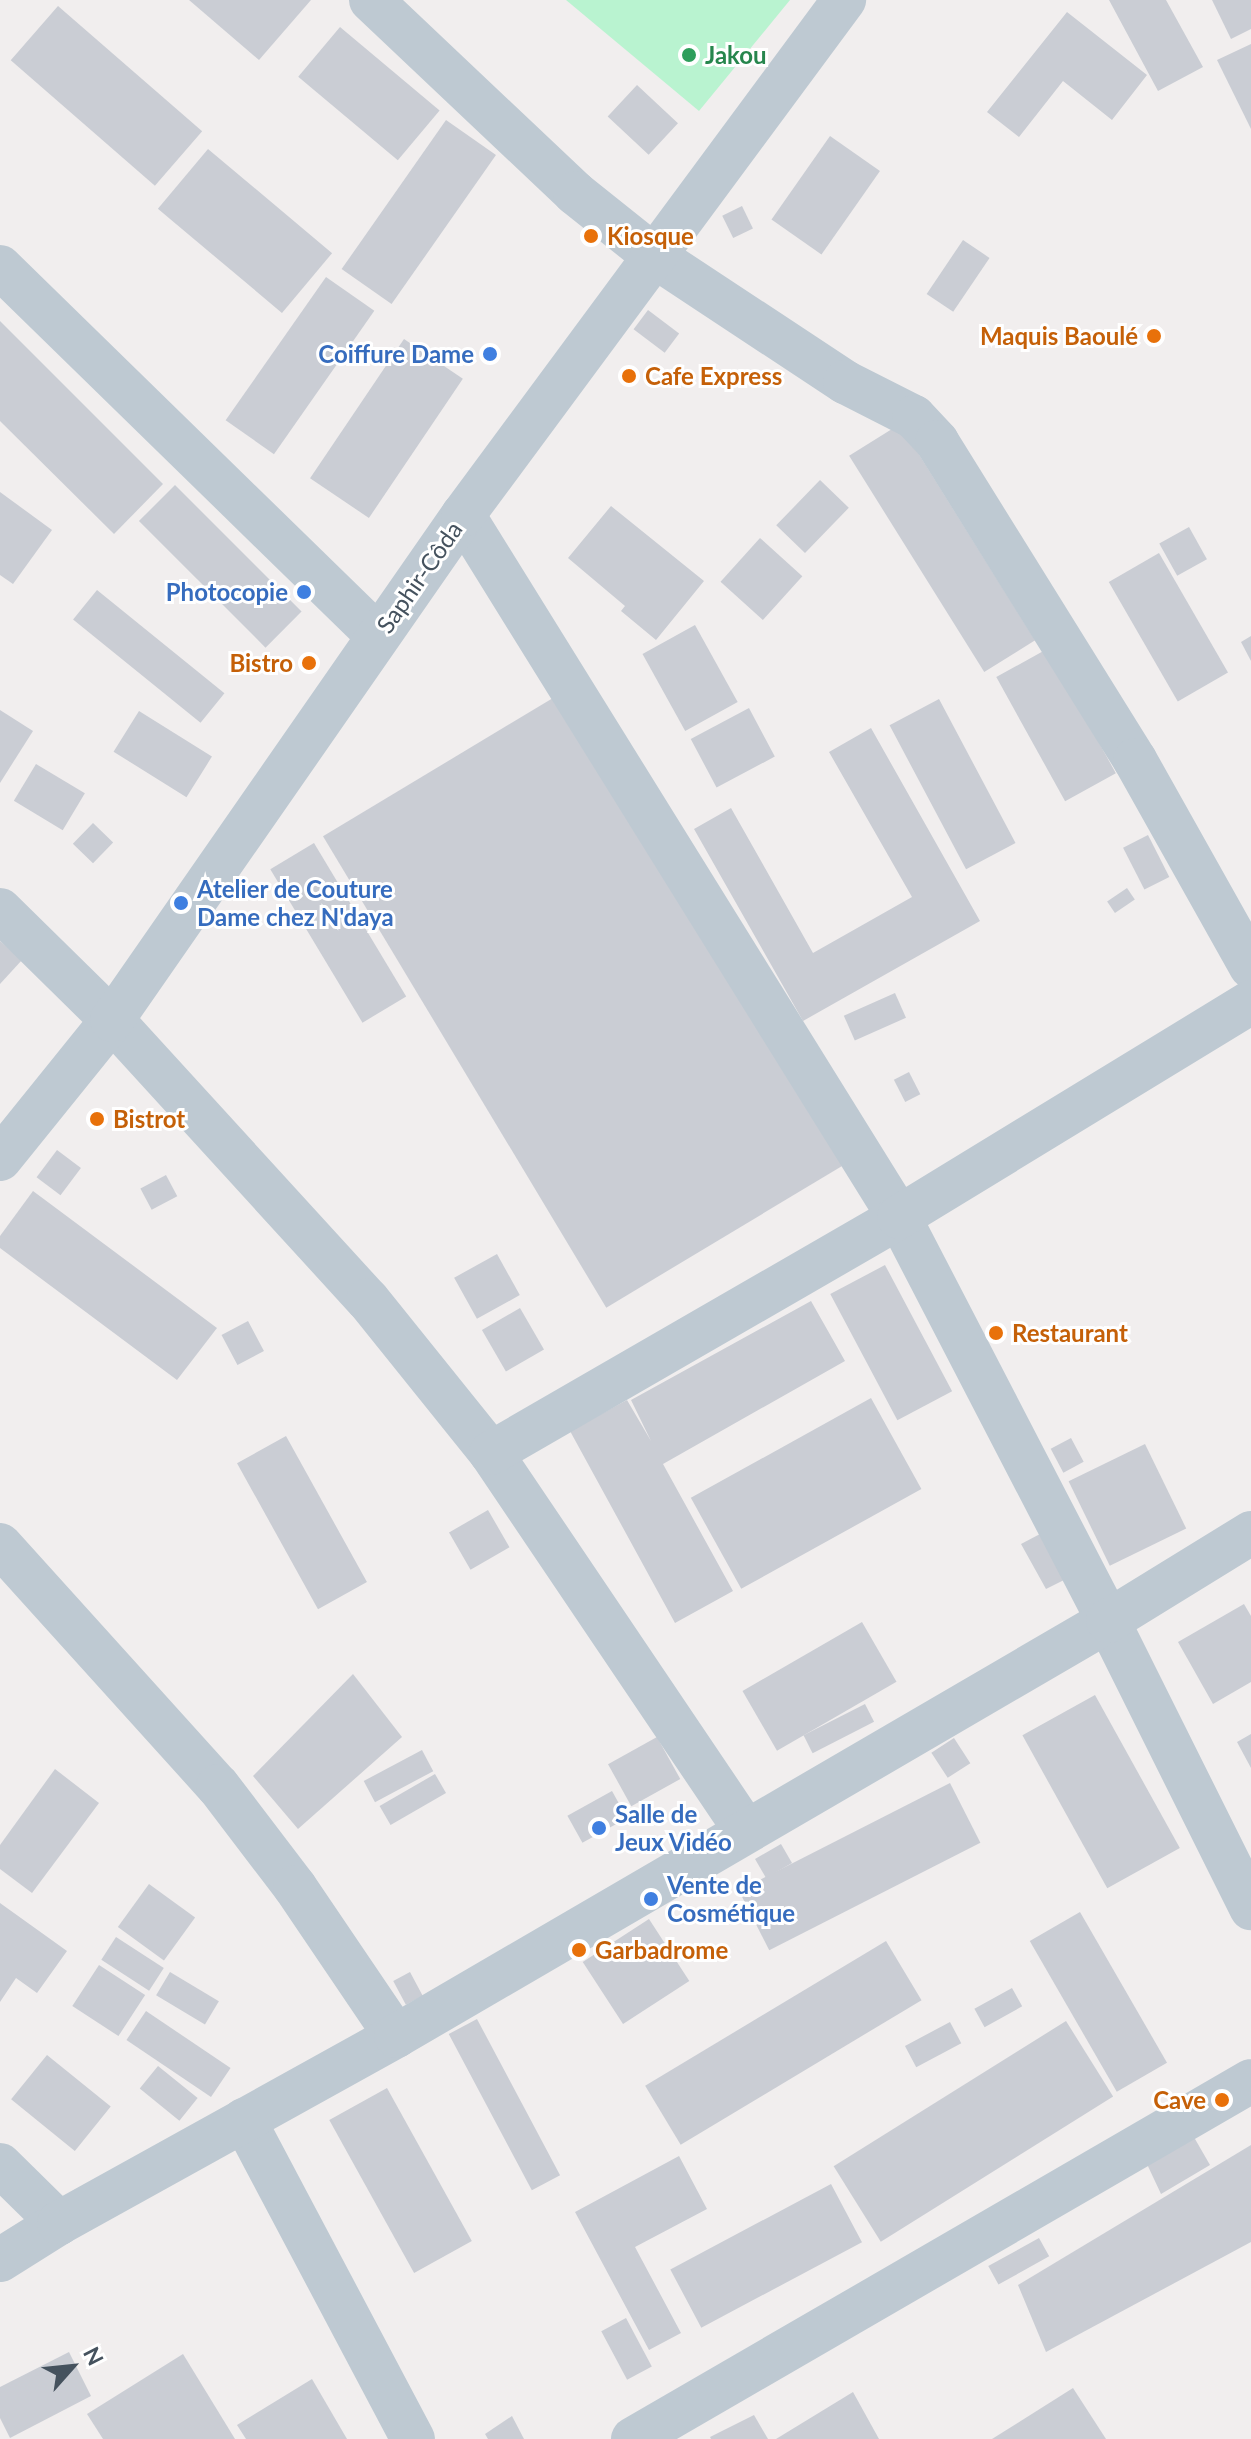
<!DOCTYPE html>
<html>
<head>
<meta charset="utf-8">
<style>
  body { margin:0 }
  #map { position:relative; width:1251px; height:2439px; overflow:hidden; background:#f1eeee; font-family:Lato,sans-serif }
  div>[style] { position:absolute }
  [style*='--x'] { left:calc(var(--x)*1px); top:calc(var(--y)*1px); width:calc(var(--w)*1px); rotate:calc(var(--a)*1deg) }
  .green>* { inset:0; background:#b9f3d0 }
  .building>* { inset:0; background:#cacdd4; transform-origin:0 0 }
  .minor>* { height:44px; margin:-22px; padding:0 22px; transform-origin:22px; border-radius:22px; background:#bec9d2 }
  .dots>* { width:22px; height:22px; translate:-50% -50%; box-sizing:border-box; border:4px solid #fff; border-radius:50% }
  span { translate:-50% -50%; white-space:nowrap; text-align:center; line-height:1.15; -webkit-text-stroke:6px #fff; paint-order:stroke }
  .leisure-label { font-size:24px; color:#27864d; font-weight:700 }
  .left { translate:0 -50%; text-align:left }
  .food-label { font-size:24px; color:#c56008; font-weight:700 }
  .right { translate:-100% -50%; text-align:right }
  .shop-label { font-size:24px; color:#366cbe; font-weight:700 }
  .street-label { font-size:24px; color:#45525e }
  .north { position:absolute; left:32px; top:2327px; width:80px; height:80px; -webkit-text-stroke:6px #fff; paint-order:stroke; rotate:63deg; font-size:22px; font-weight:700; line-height:32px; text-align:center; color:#45525e }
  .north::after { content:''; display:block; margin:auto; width:28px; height:36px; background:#45525e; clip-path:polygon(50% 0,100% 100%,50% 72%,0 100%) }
</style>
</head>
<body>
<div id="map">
  <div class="green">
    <div style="clip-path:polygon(566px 0,790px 0,699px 111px)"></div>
  </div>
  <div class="building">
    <div style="clip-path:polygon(189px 0,311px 0,259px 60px)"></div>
    <div style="clip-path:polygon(1109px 0,1166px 0,1203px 67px,1158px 91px)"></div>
    <div style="clip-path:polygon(1212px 0,1251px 0,1251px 29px,1231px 39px)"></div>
    <div style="left:58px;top:6px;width:191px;height:72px;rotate:41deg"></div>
    <div style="clip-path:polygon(1067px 12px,1147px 75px,1112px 120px,1063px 81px,1019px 137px,987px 112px)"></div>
    <div style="left:340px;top:27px;width:130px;height:65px;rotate:40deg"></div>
    <div style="clip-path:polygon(1251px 44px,1251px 129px,1217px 60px)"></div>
    <div style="left:637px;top:85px;width:56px;height:43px;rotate:43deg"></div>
    <div style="left:446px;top:120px;width:61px;height:182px;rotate:35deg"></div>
    <div style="left:830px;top:136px;width:61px;height:102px;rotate:35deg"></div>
    <div style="left:208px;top:149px;width:162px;height:78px;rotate:40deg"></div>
    <div style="left:742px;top:206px;width:25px;height:22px;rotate:64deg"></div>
    <div style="left:963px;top:240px;width:32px;height:65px;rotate:34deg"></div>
    <div style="left:326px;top:277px;width:59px;height:175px;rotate:35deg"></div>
    <div style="left:648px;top:310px;width:39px;height:24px;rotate:37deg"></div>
    <div style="clip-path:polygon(0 321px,163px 484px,114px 534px,0 421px)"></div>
    <div style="left:404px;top:339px;width:71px;height:168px;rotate:34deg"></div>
    <div style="left:900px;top:424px;width:255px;height:60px;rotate:58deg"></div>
    <div style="left:820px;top:480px;width:40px;height:63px;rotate:44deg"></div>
    <div style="left:175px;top:485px;width:179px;height:51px;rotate:45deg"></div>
    <div style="clip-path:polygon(0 492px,52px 530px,13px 584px,0 575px)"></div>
    <div style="clip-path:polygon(611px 506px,704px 581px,656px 640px,621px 611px,625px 606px,568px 558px)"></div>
    <div style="left:1189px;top:527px;width:37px;height:34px;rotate:61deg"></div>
    <div style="left:760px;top:538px;width:57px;height:59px;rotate:42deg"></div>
    <div style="left:1159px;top:553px;width:138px;height:58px;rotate:60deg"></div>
    <div style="left:97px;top:590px;width:164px;height:38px;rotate:39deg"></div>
    <div style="left:695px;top:625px;width:88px;height:60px;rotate:61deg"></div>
    <div style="clip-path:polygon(1251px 636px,1251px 661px,1241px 642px)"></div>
    <div style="left:1047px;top:649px;width:142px;height:58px;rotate:61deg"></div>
    <div style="left:563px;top:692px;width:550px;height:280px;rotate:59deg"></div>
    <div style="left:939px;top:699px;width:163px;height:56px;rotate:62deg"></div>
    <div style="left:749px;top:708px;width:55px;height:66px;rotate:62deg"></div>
    <div style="clip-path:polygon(0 710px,33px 731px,0 783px)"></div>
    <div style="left:139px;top:711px;width:86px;height:48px;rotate:32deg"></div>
    <div style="clip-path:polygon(871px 728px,980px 921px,803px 1021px,694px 829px,731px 808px,813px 953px,912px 897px,829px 752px)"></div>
    <div style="left:36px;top:764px;width:57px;height:43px;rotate:31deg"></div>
    <div style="left:93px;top:823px;width:28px;height:29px;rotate:44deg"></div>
    <div style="left:1148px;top:835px;width:47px;height:28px;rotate:63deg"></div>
    <div style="left:314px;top:843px;width:179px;height:51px;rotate:59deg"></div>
    <div style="left:1127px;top:888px;width:14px;height:24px;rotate:56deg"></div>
    <div style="clip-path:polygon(0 941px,22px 960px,0 984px)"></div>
    <div style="left:895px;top:993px;width:27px;height:56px;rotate:66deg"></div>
    <div style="left:909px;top:1072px;width:25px;height:17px;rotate:63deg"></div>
    <div style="left:57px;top:1150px;width:30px;height:34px;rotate:37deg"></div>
    <div style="left:166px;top:1175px;width:24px;height:29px;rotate:62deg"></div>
    <div style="clip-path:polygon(33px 1191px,217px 1328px,177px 1380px,0 1248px,0 1236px)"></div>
    <div style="left:497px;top:1254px;width:47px;height:49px;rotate:61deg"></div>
    <div style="left:885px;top:1265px;width:143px;height:62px;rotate:62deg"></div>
    <div style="clip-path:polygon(811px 1301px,845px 1361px,663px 1464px,733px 1591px,675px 1623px,570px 1431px,627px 1400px,651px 1441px,631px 1400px)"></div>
    <div style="left:520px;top:1308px;width:48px;height:44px;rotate:60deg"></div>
    <div style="left:248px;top:1321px;width:34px;height:30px;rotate:62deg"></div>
    <div style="left:871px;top:1398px;width:104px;height:206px;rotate:61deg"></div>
    <div style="left:286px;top:1436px;width:167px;height:56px;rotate:61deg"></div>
    <div style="left:1071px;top:1438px;width:27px;height:23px;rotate:62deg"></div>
    <div style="left:1145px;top:1444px;width:94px;height:85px;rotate:64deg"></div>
    <div style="left:488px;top:1510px;width:43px;height:45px;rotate:60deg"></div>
    <div style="clip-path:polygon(1040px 1534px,1068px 1578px,1046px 1589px,1021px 1544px)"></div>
    <div style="clip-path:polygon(1244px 1604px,1251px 1616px,1251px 1682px,1213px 1704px,1178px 1642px)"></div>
    <div style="left:862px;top:1622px;width:69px;height:138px;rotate:60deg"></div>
    <div style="clip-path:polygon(353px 1674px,402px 1737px,298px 1829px,253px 1776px)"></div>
    <div style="left:1095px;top:1695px;width:175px;height:83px;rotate:61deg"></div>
    <div style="left:865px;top:1704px;width:20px;height:69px;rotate:63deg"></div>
    <div style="clip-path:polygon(1251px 1734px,1251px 1768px,1237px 1742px)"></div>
    <div style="left:657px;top:1737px;width:48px;height:56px;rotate:61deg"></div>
    <div style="left:954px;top:1738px;width:30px;height:27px;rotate:57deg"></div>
    <div style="left:422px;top:1750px;width:24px;height:66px;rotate:62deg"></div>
    <div style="clip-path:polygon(55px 1769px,99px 1803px,32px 1893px,0 1869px,0 1845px)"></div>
    <div style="left:435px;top:1774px;width:22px;height:64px;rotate:60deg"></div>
    <div style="left:950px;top:1783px;width:67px;height:237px;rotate:63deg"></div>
    <div style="left:612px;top:1791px;width:31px;height:51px;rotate:61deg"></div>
    <div style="left:781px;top:1844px;width:22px;height:30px;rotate:60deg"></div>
    <div style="left:149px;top:1884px;width:57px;height:53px;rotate:36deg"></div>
    <div style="clip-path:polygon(0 1903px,67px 1951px,37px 1993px,16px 1978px,0 2002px)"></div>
    <div style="left:1080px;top:1912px;width:174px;height:58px;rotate:60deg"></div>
    <div style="left:649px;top:1919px;width:74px;height:79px;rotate:57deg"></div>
    <div style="left:116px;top:1937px;width:57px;height:27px;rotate:33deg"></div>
    <div style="left:886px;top:1941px;width:69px;height:281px;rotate:59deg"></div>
    <div style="left:99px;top:1965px;width:55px;height:49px;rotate:33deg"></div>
    <div style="left:170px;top:1972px;width:57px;height:27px;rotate:31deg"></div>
    <div style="left:410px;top:1972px;width:27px;height:19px;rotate:62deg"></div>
    <div style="left:1012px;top:1988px;width:21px;height:43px;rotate:61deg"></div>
    <div style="left:146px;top:2011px;width:102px;height:35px;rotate:34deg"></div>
    <div style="left:477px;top:2019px;width:177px;height:32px;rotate:62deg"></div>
    <div style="left:1066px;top:2021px;width:89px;height:274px;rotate:58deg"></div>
    <div style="left:950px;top:2022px;width:24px;height:51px;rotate:62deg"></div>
    <div style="left:47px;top:2055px;width:82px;height:57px;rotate:39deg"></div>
    <div style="left:158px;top:2066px;width:51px;height:29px;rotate:39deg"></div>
    <div style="left:387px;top:2088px;width:175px;height:66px;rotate:61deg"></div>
    <div style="clip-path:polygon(1191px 2132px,1210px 2165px,1161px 2194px,1146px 2162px)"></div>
    <div style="clip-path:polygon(1251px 2145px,1251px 2242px,1046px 2352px,1018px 2285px)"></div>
    <div style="clip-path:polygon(679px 2156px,707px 2209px,635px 2247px,681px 2333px,649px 2350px,575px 2212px)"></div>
    <div style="left:831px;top:2184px;width:66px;height:182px;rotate:62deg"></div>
    <div style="left:1039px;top:2238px;width:21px;height:58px;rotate:61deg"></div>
    <div style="left:626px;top:2318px;width:55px;height:28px;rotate:62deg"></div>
    <div style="clip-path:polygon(69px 2352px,91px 2396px,10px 2438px,0 2418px,0 2387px)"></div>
    <div style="clip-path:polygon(183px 2354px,235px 2439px,103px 2439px,87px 2414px)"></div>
    <div style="clip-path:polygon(312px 2379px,347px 2439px,246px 2439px,237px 2425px)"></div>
    <div style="clip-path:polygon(1073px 2388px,1106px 2439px,992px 2439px)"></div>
    <div style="clip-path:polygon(853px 2392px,879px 2439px,776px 2439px)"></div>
    <div style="clip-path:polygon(754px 2415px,768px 2439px,711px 2439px,710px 2437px)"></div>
    <div style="clip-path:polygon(512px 2416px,524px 2439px,488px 2439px,485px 2434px)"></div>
  </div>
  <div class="minor">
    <div style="--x:371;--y:0;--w:281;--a:43.4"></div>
    <div style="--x:575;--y:193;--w:101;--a:38.6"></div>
    <div style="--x:654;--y:256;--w:229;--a:33.4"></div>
    <div style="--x:845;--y:382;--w:77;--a:26.9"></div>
    <div style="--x:914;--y:417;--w:34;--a:47"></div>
    <div style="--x:937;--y:442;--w:375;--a:58.1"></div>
    <div style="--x:1135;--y:760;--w:237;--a:60.7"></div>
    <div style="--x:0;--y:267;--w:528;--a:44.31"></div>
    <div style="--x:463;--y:515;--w:826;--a:58.16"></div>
    <div style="--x:899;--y:1217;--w:455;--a:62.6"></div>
    <div style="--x:1108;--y:1621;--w:321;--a:63.5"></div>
    <div style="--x:0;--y:910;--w:157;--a:44.5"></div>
    <div style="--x:112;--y:1020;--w:379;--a:47.6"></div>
    <div style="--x:368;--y:1300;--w:196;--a:51.2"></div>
    <div style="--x:491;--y:1453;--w:455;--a:56"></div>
    <div style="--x:0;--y:1159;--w:179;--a:-51.1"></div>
    <div style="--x:112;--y:1020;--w:615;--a:-55.2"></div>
    <div style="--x:463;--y:515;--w:641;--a:-53.51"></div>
    <div style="--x:491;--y:1453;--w:471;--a:-30"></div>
    <div style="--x:899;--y:1217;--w:412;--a:-31.4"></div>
    <div style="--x:0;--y:1545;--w:325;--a:47.9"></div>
    <div style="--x:218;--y:1786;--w:127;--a:52.7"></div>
    <div style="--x:295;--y:1887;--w:180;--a:55.9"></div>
    <div style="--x:244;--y:2120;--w:361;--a:62.1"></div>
    <div style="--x:0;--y:2165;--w:83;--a:44.5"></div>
    <div style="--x:0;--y:2260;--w:70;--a:-32.1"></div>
    <div style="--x:59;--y:2223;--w:385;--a:-29"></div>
    <div style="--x:396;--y:2036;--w:824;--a:-30.24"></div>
    <div style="--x:1108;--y:1621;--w:168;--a:-31.6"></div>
    <div style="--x:633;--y:2439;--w:714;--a:-30.08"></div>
  </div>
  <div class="dots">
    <div style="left:689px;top:55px;background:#2e9e5b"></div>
    <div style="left:591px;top:236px;background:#e8710a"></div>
    <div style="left:1154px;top:336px;background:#e8710a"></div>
    <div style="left:490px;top:354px;background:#3f7fe0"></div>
    <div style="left:629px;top:376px;background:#e8710a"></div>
    <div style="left:304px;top:592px;background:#3f7fe0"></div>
    <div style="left:309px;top:663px;background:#e8710a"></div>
    <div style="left:181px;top:903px;background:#3f7fe0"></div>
    <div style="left:97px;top:1119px;background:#e8710a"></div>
    <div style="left:996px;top:1333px;background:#e8710a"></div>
    <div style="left:599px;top:1828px;background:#3f7fe0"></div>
    <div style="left:651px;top:1899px;background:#3f7fe0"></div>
    <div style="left:579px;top:1950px;background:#e8710a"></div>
    <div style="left:1222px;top:2100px;background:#e8710a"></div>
  </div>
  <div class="leisure-label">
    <span class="left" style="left:705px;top:55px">Jakou</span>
  </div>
  <div class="food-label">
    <span class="left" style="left:607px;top:236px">Kiosque</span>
    <span class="right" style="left:1138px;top:336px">Maquis Baoulé</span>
    <span class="left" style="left:645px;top:376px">Cafe Express</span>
    <span class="right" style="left:293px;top:663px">Bistro</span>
    <span class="left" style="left:113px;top:1119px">Bistrot</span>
    <span class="left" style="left:1012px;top:1333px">Restaurant</span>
    <span class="left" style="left:595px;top:1950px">Garbadrome</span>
    <span class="right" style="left:1206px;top:2100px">Cave</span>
  </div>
  <div class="shop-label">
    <span class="right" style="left:474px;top:354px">Coiffure Dame</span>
    <span class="right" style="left:288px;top:592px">Photocopie</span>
    <span class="left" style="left:197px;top:903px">Atelier de Couture<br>Dame chez N'daya</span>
    <span class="left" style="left:615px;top:1828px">Salle de<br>Jeux Vidéo</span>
    <span class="left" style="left:667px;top:1899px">Vente de<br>Cosmétique</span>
  </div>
  <div class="street-label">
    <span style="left:419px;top:577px;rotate:-55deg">Saphir-Côda</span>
  </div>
  <div class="north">N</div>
</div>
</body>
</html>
